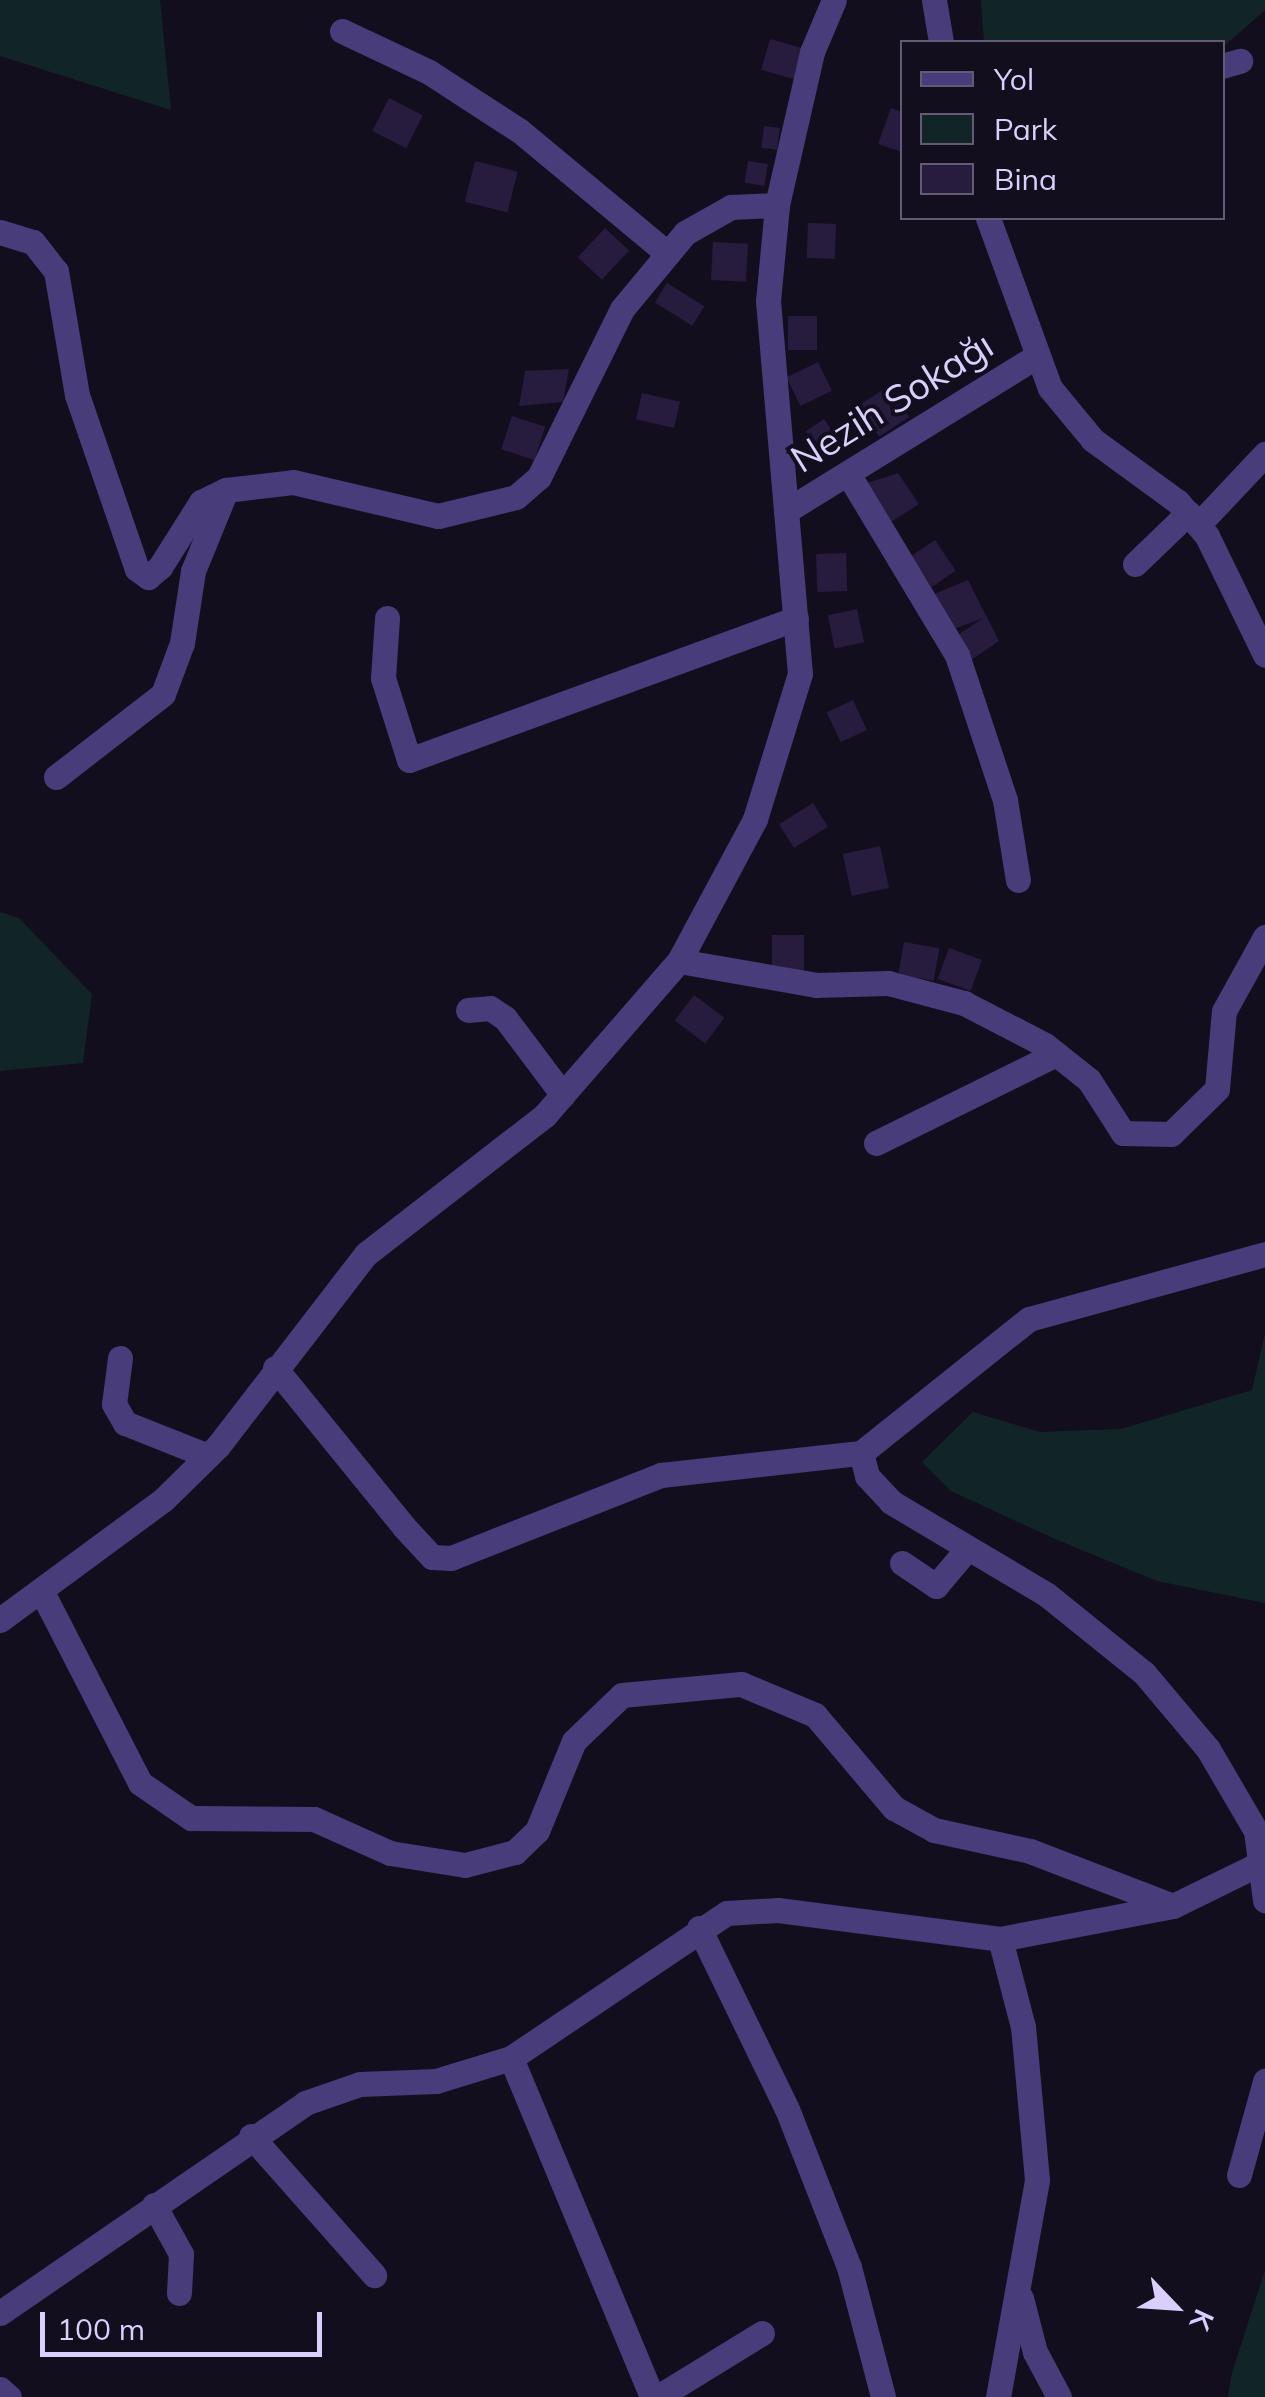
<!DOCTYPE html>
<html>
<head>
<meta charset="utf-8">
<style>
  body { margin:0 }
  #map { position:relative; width:1265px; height:2397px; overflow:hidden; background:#130e1e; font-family:Mulish,sans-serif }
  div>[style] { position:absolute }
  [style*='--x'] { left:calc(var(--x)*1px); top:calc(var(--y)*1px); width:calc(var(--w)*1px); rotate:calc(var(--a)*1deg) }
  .green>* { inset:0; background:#112527 }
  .building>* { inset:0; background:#271b3e; transform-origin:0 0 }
  .minor>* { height:25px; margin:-12.5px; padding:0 12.5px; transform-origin:12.5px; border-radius:12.5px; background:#483c7a }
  span { translate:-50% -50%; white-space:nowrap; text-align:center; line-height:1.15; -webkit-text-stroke:8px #130e1e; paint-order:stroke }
  .street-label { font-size:38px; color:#dacefb }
  .legend { position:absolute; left:900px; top:40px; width:325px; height:180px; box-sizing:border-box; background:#130e1e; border:2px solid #635b76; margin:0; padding:12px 18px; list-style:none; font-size:30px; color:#dacefb }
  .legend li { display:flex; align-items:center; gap:20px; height:50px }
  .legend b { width:50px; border:2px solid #635b76 }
  .north { position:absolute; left:1125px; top:2257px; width:100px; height:100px; -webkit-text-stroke:8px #130e1e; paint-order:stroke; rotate:115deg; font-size:28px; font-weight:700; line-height:40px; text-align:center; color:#dacefb }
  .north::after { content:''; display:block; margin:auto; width:35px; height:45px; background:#dacefb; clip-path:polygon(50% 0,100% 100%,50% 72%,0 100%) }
  .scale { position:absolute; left:40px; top:2312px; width:282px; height:45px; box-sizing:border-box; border:5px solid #dacefb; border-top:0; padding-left:12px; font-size:30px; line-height:35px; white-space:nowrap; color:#dacefb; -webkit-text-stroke:8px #130e1e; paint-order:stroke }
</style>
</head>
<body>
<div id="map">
  <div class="green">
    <div style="clip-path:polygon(0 0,160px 0,171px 110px,0 56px)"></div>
    <div style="clip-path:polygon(981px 0,1265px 0,1265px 10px,1223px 47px,984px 42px)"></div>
    <div style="clip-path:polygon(0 912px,19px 918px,92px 994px,83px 1063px,0 1071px)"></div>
    <div style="clip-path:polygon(1265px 1333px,1265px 1603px,1157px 1581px,1055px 1539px,951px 1491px,922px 1462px,973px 1412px,1040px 1432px,1121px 1429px,1252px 1390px)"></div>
    <div style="clip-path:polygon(1265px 2270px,1265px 2397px,1228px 2397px,1232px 2373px)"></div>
  </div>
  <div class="building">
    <div style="left:770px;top:39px;width:36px;height:32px;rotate:16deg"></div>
    <div style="left:389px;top:98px;width:38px;height:37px;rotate:27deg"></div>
    <div style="clip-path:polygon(891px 108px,902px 112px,902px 152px,878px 144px)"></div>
    <div style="left:764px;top:126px;width:16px;height:22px;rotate:7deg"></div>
    <div style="left:475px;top:161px;width:44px;height:42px;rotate:14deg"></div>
    <div style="left:748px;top:161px;width:20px;height:22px;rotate:9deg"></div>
    <div style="left:808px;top:223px;width:28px;height:35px;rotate:2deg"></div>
    <div style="left:605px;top:228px;width:33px;height:40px;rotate:43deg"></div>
    <div style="left:713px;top:242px;width:35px;height:38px;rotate:3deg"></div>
    <div style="left:667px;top:283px;width:44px;height:23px;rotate:32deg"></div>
    <div style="left:788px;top:316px;width:29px;height:34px"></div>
    <div style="left:818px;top:362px;width:32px;height:35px;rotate:64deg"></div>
    <div style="clip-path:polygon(569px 369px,563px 402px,519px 406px,525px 371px)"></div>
    <div style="left:889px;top:386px;width:37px;height:36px;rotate:57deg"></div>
    <div style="left:642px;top:393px;width:39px;height:27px;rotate:13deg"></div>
    <div style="left:512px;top:416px;width:35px;height:35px;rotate:18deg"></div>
    <div style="left:824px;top:419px;width:30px;height:22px;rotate:56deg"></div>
    <div style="clip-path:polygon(898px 473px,919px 504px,882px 528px,867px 483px)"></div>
    <div style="left:935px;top:540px;width:37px;height:29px;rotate:56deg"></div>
    <div style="left:846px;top:553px;width:38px;height:30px;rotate:88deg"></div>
    <div style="clip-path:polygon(968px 580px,999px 641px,971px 660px,956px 636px,983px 618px,946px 632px,932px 595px)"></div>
    <div style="left:857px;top:609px;width:34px;height:30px;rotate:78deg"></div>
    <div style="left:853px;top:700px;width:33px;height:29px;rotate:65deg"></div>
    <div style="left:813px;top:803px;width:28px;height:40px;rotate:58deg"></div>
    <div style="left:880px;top:846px;width:43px;height:38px;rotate:78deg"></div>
    <div style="left:772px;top:935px;width:32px;height:38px"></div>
    <div style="left:904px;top:942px;width:36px;height:33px;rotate:10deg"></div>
    <div style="left:949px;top:948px;width:35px;height:33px;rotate:20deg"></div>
    <div style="left:694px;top:995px;width:38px;height:32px;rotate:37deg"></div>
  </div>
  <div class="minor">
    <div style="--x:934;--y:0;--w:43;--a:80.5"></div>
    <div style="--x:342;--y:31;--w:96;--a:25.2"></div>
    <div style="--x:429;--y:72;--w:108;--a:33"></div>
    <div style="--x:520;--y:131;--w:191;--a:39.7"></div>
    <div style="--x:1222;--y:66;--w:19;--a:-16"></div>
    <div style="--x:988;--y:218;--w:181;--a:70"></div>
    <div style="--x:1050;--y:388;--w:67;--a:50.4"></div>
    <div style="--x:1093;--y:440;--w:105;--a:36.1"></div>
    <div style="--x:1178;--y:502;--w:45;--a:49.5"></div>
    <div style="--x:1207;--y:536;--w:132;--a:64"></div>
    <div style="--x:0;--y:232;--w:34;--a:17"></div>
    <div style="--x:33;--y:242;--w:37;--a:52"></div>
    <div style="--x:56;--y:271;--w:126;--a:80.4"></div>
    <div style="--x:77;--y:395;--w:184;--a:71"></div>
    <div style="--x:137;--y:569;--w:14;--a:36"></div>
    <div style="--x:148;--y:577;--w:16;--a:-40"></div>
    <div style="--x:160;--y:567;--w:77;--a:-57.8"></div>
    <div style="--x:201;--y:502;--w:28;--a:-26"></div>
    <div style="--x:850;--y:477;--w:208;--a:59"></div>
    <div style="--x:957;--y:655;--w:153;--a:71.7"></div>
    <div style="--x:1005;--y:800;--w:81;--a:80.8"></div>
    <div style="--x:786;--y:511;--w:295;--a:-31.7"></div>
    <div style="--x:1198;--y:525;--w:98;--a:-46.7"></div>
    <div style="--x:1135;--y:564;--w:74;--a:-43.9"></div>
    <div style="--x:387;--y:618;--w:60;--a:93.8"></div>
    <div style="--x:383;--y:678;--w:86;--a:72.4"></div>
    <div style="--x:409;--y:760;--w:412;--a:-20.1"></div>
    <div style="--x:56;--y:777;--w:135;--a:-37.8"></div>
    <div style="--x:163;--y:694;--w:54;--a:-69.6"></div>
    <div style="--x:182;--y:643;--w:73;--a:-81.3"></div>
    <div style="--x:193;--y:571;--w:87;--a:-67.8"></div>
    <div style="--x:226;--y:490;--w:67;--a:-6.8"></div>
    <div style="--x:293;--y:482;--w:149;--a:13.2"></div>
    <div style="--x:438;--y:516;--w:80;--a:-13.7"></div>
    <div style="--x:516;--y:497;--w:30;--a:-41"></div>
    <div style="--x:539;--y:477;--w:187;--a:-63.7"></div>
    <div style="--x:622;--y:309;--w:99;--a:-50.3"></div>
    <div style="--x:685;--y:233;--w:53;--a:-29.5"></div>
    <div style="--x:731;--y:207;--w:46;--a:-2.5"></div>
    <div style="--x:679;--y:961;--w:139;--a:9.9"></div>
    <div style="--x:816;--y:985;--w:72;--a:-1.6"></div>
    <div style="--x:888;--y:983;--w:79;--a:14.7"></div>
    <div style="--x:964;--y:1003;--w:91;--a:27.4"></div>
    <div style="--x:1045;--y:1045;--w:56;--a:38.5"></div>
    <div style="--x:1089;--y:1080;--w:63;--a:57.3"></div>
    <div style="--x:1123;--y:1133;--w:48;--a:1.2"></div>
    <div style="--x:1171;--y:1134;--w:64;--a:-44.4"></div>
    <div style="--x:1217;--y:1089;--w:78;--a:-84.9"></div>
    <div style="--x:1224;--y:1011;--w:85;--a:-61"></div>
    <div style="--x:468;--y:1010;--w:22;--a:-5"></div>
    <div style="--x:490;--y:1008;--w:18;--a:34"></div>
    <div style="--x:505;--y:1018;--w:96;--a:53"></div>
    <div style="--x:876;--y:1143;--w:201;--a:-26.3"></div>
    <div style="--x:120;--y:1358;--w:46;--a:97.4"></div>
    <div style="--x:114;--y:1404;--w:22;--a:60"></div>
    <div style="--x:125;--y:1423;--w:89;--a:21.7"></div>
    <div style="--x:275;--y:1368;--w:205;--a:50.9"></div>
    <div style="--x:404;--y:1527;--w:41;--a:47"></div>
    <div style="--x:432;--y:1557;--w:19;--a:3"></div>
    <div style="--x:451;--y:1558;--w:226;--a:-21.6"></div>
    <div style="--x:661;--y:1475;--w:201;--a:-6.3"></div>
    <div style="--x:861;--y:1453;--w:215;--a:-38.6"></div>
    <div style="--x:1029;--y:1319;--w:245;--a:-15.4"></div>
    <div style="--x:861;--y:1453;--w:24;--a:75"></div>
    <div style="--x:867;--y:1476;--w:35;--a:47"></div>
    <div style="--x:891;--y:1502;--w:180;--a:30.7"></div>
    <div style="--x:1046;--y:1594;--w:126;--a:38.9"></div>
    <div style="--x:1144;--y:1673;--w:99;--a:49.9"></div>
    <div style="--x:1208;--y:1749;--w:95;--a:59.7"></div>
    <div style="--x:1256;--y:1831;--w:70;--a:82.6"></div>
    <div style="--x:902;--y:1563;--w:41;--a:34.1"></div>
    <div style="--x:936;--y:1586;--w:48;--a:-50"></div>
    <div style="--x:43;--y:1594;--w:212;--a:62.8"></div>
    <div style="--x:140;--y:1783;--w:62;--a:34.5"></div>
    <div style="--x:191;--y:1818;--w:123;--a:0.5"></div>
    <div style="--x:314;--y:1819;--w:83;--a:24.1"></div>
    <div style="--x:390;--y:1853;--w:76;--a:9.1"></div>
    <div style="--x:465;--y:1865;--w:52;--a:-14.6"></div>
    <div style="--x:515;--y:1852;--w:30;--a:-44"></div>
    <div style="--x:537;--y:1831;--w:97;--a:-67.7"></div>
    <div style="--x:574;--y:1741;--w:66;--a:-43.8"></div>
    <div style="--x:622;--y:1695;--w:120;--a:-5.3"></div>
    <div style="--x:741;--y:1684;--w:80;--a:22.7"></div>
    <div style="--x:815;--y:1715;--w:122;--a:49.7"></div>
    <div style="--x:894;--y:1808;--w:46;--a:28.8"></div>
    <div style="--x:934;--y:1830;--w:98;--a:12.3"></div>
    <div style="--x:1030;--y:1851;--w:153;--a:21"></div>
    <div style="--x:0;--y:1620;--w:204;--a:-36.4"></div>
    <div style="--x:164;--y:1499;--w:76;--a:-44.5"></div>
    <div style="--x:218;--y:1446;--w:242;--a:-52.4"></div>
    <div style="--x:366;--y:1254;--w:227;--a:-37.8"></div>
    <div style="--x:545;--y:1115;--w:204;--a:-49"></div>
    <div style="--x:679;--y:961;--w:161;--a:-61.8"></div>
    <div style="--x:755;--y:819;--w:152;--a:-72.8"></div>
    <div style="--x:800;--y:674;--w:374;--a:-94.9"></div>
    <div style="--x:768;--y:301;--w:96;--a:-84.6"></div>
    <div style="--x:777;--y:205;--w:157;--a:-77.1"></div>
    <div style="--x:812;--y:52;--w:56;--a:-67.1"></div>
    <div style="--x:699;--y:1928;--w:201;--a:64.1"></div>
    <div style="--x:787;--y:2109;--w:170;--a:68.6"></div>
    <div style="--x:849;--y:2267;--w:134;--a:75.3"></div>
    <div style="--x:511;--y:2058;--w:367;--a:67.4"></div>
    <div style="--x:251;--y:2136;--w:186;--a:48.5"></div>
    <div style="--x:1239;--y:2175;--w:98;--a:-74.5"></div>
    <div style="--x:154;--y:2205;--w:56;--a:61.1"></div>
    <div style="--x:181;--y:2254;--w:39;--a:93"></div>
    <div style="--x:1021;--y:2298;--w:56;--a:75.5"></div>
    <div style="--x:1035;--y:2352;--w:51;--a:61.9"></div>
    <div style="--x:0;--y:2313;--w:370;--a:-34.5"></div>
    <div style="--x:305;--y:2103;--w:58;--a:-19.1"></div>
    <div style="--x:360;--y:2084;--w:76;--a:-2.3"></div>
    <div style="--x:436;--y:2081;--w:78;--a:-17"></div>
    <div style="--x:511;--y:2058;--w:260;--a:-33.9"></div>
    <div style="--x:727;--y:1913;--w:51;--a:-3.4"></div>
    <div style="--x:778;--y:1910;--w:224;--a:7.4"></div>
    <div style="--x:1000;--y:1939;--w:176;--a:-10.8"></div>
    <div style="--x:1173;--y:1906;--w:102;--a:-26.1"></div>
    <div style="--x:0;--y:2389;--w:12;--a:42"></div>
    <div style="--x:658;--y:2397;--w:122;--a:-31.6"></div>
    <div style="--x:998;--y:2397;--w:220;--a:-79.8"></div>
    <div style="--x:1037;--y:2180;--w:154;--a:-95.2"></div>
    <div style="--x:1023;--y:2027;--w:91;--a:-104.6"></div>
  </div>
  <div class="street-label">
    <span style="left:892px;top:402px;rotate:-32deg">Nezih Sokağı</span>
  </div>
  <ul class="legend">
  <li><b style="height:12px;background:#483c7a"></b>Yol</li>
  <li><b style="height:28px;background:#112527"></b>Park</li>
  <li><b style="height:28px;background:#271b3e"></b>Bina</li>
  </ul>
  <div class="north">K</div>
  <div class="scale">100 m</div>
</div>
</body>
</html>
